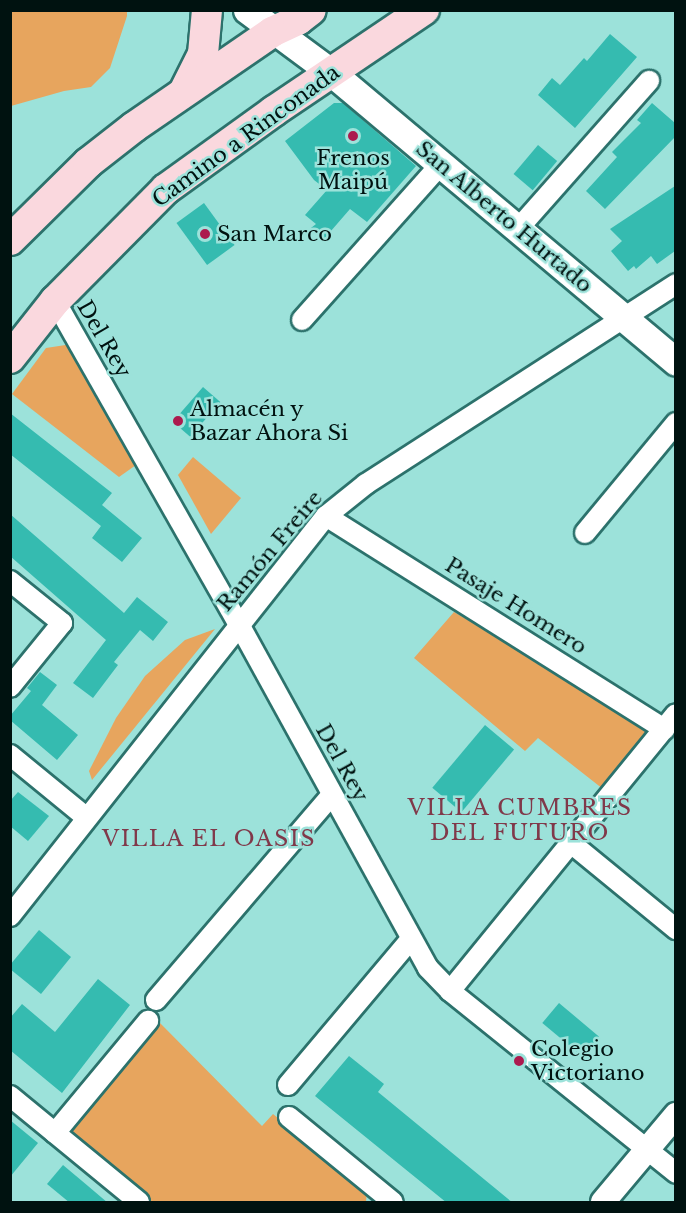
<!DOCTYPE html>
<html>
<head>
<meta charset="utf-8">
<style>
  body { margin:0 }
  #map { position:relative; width:686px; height:1213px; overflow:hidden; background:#9ce2da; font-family:"Libre Baskerville",serif }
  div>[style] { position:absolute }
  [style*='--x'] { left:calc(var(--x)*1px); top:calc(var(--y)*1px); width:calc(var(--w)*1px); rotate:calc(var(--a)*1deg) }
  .green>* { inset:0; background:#e7a55e }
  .building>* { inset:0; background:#35bbb0; transform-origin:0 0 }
  .roads { filter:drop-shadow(2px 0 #2c726c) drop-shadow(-2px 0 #2c726c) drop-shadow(0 2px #2c726c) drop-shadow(0 -2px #2c726c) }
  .minor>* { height:20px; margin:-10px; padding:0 10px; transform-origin:10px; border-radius:10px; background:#fff }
  .tertiary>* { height:24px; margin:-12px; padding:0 12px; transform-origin:12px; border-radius:12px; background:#fff }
  .secondary>* { height:27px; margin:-13.5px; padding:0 13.5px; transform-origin:13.5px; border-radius:13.5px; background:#fff }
  .primary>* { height:30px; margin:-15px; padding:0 15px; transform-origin:15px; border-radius:15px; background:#fad8de }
  .dots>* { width:16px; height:16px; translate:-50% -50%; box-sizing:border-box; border:3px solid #9ce2da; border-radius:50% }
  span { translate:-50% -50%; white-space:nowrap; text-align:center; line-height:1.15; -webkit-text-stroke:5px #9ce2da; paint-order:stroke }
  .street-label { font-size:21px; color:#001210 }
  .poi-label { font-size:21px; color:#001210 }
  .left { translate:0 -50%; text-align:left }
  .neighbourhood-label { font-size:22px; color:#80394a; letter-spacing:1.5px }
  .frame { position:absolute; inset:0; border:12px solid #001210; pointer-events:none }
</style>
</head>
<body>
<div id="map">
  <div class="green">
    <div style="clip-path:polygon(11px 10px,127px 10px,127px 16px,110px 68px,91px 87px,64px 91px,11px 106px)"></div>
    <div style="clip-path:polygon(72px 344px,136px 465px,119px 477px,12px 394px,46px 348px)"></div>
    <div style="clip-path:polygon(193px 457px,241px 498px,211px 534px,178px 475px)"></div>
    <div style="clip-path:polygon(454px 612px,570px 678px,651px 733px,603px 789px,538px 738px,525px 751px,414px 658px)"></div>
    <div style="clip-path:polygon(215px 629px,92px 780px,89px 771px,116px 718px,145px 676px,185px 640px)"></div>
    <div style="clip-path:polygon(160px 1023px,262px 1126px,273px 1114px,367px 1191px,366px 1202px,150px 1202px,72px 1138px,73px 1129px)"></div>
  </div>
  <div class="building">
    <div style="clip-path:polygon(610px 34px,637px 57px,575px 128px,538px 95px,552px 78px,560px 85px,584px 58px,587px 61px)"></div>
    <div style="clip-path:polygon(334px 103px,343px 103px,416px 166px,367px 222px,350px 209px,324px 239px,311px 228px,316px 224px,305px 215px,327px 190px,314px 180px,285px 141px)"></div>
    <div style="clip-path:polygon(652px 103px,675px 123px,675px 137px,605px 209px,586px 191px,617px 157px,612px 152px,641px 123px,637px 120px)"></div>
    <div style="left:538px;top:145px;width:25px;height:38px;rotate:40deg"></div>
    <div style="clip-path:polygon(675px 186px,675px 251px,657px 264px,651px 256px,636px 269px,634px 266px,628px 271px,611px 251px,622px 241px,610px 229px)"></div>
    <div style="left:204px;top:203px;width:52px;height:34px;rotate:54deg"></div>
    <div style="left:203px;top:387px;width:23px;height:46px;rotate:41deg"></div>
    <div style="clip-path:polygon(10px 413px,112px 493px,102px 505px,142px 538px,122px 562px,92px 538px,101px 526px,10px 454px)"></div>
    <div style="clip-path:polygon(10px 514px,124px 613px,137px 597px,168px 622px,153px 641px,140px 630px,114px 662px,118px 665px,93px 698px,73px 683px,106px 640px,10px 556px)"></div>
    <div style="clip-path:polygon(40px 672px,57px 685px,42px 705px,78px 735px,57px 760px,10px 720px,10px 716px,31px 691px,27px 688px)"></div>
    <div style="left:485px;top:725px;width:38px;height:82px;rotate:40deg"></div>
    <div style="clip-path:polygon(18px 792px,49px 816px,28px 841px,10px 826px,10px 801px)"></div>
    <div style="clip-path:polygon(39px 930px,71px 957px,41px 994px,10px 969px,10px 965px)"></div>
    <div style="clip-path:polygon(98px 979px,130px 1005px,62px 1093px,10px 1050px,10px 1018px,22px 1004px,55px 1032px)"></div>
    <div style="left:559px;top:1003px;width:52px;height:26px;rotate:40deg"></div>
    <div style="clip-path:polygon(349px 1056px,384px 1084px,378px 1092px,513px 1203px,447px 1203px,315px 1096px)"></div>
    <div style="clip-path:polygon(10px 1120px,38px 1143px,10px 1177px)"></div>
    <div style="clip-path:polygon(63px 1165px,88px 1186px,108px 1203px,70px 1203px,47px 1184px)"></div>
  </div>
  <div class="roads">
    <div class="minor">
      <div style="--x:518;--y:229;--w:198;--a:-48.5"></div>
      <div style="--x:55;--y:301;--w:374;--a:60.4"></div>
      <div style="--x:240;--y:626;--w:390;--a:61.2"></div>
      <div style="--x:428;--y:968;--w:32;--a:46"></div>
      <div style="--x:450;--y:991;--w:290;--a:38.8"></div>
      <div style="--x:302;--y:320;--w:209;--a:-48.3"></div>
      <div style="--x:326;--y:516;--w:400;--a:32.2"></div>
      <div style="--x:585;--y:533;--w:143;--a:-50.4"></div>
      <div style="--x:10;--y:581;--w:67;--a:38.9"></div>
      <div style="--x:62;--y:623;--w:82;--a:129.1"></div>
      <div style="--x:10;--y:755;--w:99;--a:39.3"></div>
      <div style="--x:571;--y:843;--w:136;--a:39.3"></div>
      <div style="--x:10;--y:916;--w:510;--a:-51.69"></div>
      <div style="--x:326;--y:516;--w:51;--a:-38.7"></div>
      <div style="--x:366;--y:484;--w:369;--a:-32.8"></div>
      <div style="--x:450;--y:991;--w:357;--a:-50.8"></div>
      <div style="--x:156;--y:1000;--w:270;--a:-49.4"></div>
      <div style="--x:288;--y:1085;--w:191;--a:-49.9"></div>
      <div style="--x:10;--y:1096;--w:167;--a:39.4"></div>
      <div style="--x:289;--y:1117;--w:134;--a:39.3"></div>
      <div style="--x:55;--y:1133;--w:146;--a:-50.3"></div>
    </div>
    <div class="tertiary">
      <div style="--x:603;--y:1202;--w:114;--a:-50"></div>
    </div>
    <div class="secondary">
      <div style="--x:247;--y:10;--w:106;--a:36.5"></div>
      <div style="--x:332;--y:73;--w:449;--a:40"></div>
    </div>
    <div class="primary">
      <div style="--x:185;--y:90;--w:40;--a:-63.4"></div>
      <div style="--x:203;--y:54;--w:44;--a:-84.8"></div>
      <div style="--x:10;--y:240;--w:110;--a:-44.6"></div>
      <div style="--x:88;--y:163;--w:58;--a:-38"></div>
      <div style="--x:134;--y:127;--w:168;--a:-34.5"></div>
      <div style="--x:272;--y:32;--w:29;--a:-25"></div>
      <div style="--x:298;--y:20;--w:16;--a:-38"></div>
      <div style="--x:10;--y:358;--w:73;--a:-51.7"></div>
      <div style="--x:55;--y:301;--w:158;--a:-45.3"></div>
      <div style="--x:166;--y:189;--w:133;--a:-35.8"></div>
      <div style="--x:274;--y:111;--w:181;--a:-34"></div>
    </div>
  </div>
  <div class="dots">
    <div style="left:353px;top:136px;background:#ac1a4e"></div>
    <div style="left:205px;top:234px;background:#ac1a4e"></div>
    <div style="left:178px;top:421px;background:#ac1a4e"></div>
    <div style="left:519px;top:1061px;background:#ac1a4e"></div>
  </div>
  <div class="street-label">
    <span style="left:246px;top:136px;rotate:-36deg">Camino a Rinconada</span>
    <span style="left:504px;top:217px;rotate:40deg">San Alberto Hurtado</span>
    <span style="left:104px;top:339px;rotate:60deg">Del Rey</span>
    <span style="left:270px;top:551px;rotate:-50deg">Ramón Freire</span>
    <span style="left:516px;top:606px;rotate:32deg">Pasaje Homero</span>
    <span style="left:342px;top:763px;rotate:61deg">Del Rey</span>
  </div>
  <div class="poi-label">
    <span style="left:353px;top:170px">Frenos<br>Maipú</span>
    <span class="left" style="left:217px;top:234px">San Marco</span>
    <span class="left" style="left:190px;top:421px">Almacén y<br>Bazar Ahora Si</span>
    <span class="left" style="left:531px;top:1061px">Colegio<br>Victoriano</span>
  </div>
  <div class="neighbourhood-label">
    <span style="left:520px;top:820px">VILLA CUMBRES<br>DEL FUTURO</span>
    <span style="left:209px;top:839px">VILLA EL OASIS</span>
  </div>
  <div class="frame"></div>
</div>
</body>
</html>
